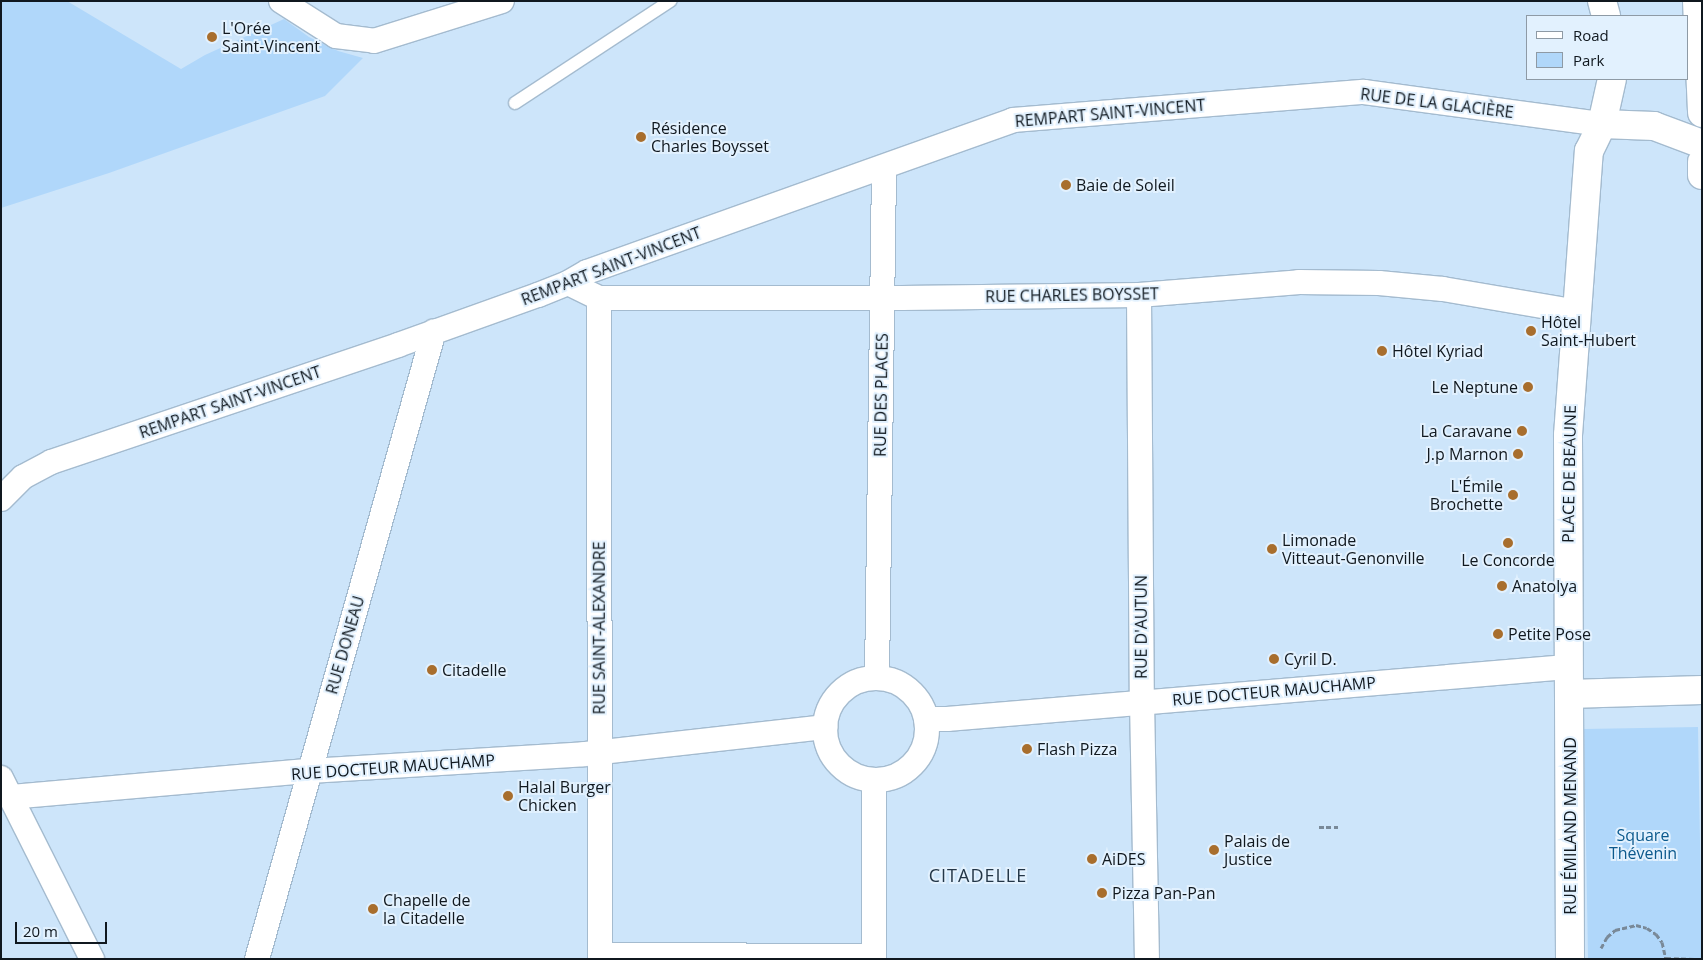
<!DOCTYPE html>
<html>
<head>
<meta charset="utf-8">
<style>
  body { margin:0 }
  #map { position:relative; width:1703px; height:960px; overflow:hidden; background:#cde5fa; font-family:"Open Sans",sans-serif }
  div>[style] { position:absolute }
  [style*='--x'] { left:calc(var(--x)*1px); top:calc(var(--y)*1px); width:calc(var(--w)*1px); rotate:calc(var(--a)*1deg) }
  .green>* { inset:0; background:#b0d7fa; transform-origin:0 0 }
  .path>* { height:3px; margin-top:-1.5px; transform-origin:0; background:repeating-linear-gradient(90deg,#798998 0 5px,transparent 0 7.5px) }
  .roads { filter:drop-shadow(1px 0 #a4bbcf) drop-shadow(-1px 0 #a4bbcf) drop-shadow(0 1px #a4bbcf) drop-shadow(0 -1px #a4bbcf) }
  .service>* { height:12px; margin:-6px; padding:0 6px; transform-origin:6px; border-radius:6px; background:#fff }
  .minor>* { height:24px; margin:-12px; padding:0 12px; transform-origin:12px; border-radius:12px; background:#fff }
  .minor>.ring { margin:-12px; padding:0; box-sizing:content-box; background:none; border:24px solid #fff; border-radius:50% }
  .secondary>* { height:28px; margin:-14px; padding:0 14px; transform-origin:14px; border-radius:14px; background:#fff }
  .dots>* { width:14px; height:14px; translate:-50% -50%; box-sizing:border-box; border:2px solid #e2f1fe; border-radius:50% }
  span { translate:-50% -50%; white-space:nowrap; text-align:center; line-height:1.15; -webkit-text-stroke:4px #e2f1fe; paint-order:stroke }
  .poi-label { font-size:16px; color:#10181f }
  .left { translate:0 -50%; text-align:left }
  .right { translate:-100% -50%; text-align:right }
  .street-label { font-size:16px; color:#10181f }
  .park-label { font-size:16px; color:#0b598d }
  .neighbourhood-label { font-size:18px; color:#233647; letter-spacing:1px }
  .frame { position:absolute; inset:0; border:2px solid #10181f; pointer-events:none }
  .legend { position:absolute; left:1526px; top:15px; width:162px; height:65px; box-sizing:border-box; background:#e2f1fe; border:1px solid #8e9aa5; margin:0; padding:6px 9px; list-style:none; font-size:15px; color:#10181f }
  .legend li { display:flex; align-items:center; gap:10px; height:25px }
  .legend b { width:25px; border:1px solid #8e9aa5 }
  .scale { position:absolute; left:15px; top:922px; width:92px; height:22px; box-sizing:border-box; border:2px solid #10181f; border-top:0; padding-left:6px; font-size:15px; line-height:18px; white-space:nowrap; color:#10181f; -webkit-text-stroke:4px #e2f1fe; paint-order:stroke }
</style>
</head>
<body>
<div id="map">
  <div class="green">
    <div style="clip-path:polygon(1px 1px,67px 1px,181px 69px,205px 55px,284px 19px,309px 37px,338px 51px,363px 58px,325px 96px,109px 173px,1px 208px)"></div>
    <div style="left:1698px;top:727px;width:232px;height:114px;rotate:89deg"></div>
  </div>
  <div class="path">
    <div style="--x:1319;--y:827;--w:19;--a:0"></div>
    <div style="--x:1601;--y:948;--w:13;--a:-61"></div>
    <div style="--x:1607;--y:937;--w:11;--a:-41"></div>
    <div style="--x:1615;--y:930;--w:22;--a:-13"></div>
    <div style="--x:1636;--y:925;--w:11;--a:15"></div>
    <div style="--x:1647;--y:928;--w:11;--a:34"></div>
    <div style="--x:1656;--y:934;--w:10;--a:53"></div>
    <div style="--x:1662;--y:942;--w:17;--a:77"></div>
    <div style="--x:1666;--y:958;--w:36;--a:2"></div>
  </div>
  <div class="roads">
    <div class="service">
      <div style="--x:515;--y:103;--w:186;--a:-33.3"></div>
    </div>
    <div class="minor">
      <div style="--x:281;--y:1;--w:65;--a:32.5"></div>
      <div style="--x:336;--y:36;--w:38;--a:7"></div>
      <div style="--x:374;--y:41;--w:134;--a:-17.4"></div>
      <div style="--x:568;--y:283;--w:34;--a:26"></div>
      <div style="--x:599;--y:298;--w:303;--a:0"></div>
      <div style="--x:902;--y:298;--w:237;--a:-0.7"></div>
      <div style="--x:1139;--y:295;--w:161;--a:-4.6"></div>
      <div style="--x:1299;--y:282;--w:80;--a:0.7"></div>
      <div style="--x:1379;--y:283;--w:64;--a:5.4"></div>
      <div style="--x:1443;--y:289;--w:137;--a:9.7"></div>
      <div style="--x:1139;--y:295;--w:406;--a:89.6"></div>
      <div style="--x:1142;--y:701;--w:258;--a:88.9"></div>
      <div style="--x:599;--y:298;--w:661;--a:89.91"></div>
      <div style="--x:1;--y:499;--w:31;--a:-45"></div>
      <div style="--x:23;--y:477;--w:32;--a:-28"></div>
      <div style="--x:51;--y:462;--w:366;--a:-18.6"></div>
      <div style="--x:398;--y:345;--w:149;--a:-19.7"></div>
      <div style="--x:538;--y:295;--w:32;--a:-22"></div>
      <div style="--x:568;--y:283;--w:22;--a:-30"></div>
      <div style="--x:587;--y:272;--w:452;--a:-19.6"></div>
      <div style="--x:1013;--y:120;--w:352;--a:-4.6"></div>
      <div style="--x:1364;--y:92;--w:240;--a:7.7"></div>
      <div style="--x:877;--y:677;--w:510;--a:-89.21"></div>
      <div class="ring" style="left:825px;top:678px;width:78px;height:78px"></div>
      <div style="--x:926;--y:719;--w:21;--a:0"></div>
      <div style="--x:947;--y:719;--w:622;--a:-4.79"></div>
      <div style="--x:1;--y:778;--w:203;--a:63.3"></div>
      <div style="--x:10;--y:797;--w:300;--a:-5"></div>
      <div style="--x:309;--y:771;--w:276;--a:-3.5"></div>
      <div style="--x:584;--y:754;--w:243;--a:-6.4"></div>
      <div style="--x:600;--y:955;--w:274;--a:0.2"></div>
      <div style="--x:257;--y:959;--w:652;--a:-74.26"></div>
      <div style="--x:874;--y:959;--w:179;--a:-90"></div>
    </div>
    <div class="secondary">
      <div style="--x:1602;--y:1;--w:16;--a:75"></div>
      <div style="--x:1697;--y:1;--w:112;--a:87.4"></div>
      <div style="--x:1602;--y:124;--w:52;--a:2.2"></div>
      <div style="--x:1654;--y:126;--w:51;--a:20.6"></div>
      <div style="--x:1702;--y:162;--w:13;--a:90"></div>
      <div style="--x:1569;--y:694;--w:133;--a:-1.7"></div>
      <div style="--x:1570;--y:959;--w:524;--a:-90.22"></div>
      <div style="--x:1568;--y:435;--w:285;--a:-85.8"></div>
      <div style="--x:1589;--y:151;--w:30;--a:-64"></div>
      <div style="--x:1602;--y:124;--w:46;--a:-77.5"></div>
    </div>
  </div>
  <div class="dots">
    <div style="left:212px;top:37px;background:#a86e2d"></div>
    <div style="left:641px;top:137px;background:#a86e2d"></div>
    <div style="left:1066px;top:185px;background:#a86e2d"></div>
    <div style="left:1531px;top:331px;background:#a86e2d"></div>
    <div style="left:1382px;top:351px;background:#a86e2d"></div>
    <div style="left:1528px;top:387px;background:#a86e2d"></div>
    <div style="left:1522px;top:431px;background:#a86e2d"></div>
    <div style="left:1518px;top:454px;background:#a86e2d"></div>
    <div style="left:1513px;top:495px;background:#a86e2d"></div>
    <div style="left:1508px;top:543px;background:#a86e2d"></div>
    <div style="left:1272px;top:549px;background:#a86e2d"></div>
    <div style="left:1502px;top:586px;background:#a86e2d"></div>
    <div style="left:1498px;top:634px;background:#a86e2d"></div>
    <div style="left:1274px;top:659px;background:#a86e2d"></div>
    <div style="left:432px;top:670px;background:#a86e2d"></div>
    <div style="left:1027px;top:749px;background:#a86e2d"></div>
    <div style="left:508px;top:796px;background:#a86e2d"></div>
    <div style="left:1214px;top:850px;background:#a86e2d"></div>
    <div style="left:1092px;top:859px;background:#a86e2d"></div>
    <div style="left:1102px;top:893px;background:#a86e2d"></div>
    <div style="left:373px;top:909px;background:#a86e2d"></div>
  </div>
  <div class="poi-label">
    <span class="left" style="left:222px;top:37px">L'Orée<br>Saint-Vincent</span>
    <span class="left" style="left:651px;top:137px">Résidence<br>Charles Boysset</span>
    <span class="left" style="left:1076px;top:185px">Baie de Soleil</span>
    <span class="left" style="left:1541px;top:331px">Hôtel<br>Saint-Hubert</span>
    <span class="left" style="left:1392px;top:351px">Hôtel Kyriad</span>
    <span class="right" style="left:1518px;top:387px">Le Neptune</span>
    <span class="right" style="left:1512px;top:431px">La Caravane</span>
    <span class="right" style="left:1508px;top:454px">J.p Marnon</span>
    <span class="right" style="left:1503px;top:495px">L'Émile<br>Brochette</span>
    <span class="left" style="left:1282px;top:549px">Limonade<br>Vitteaut-Genonville</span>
    <span style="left:1508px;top:560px">Le Concorde</span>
    <span class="left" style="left:1512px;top:586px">Anatolya</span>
    <span class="left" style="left:1508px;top:634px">Petite Pose</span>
    <span class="left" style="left:1284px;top:659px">Cyril D.</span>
    <span class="left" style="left:442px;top:670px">Citadelle</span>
    <span class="left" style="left:1037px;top:749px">Flash Pizza</span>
    <span class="left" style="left:518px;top:796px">Halal Burger<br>Chicken</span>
    <span class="left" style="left:1224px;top:850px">Palais de<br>Justice</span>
    <span class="left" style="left:1102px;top:859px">AiDES</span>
    <span class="left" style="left:1112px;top:893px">Pizza Pan-Pan</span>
    <span class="left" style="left:383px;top:909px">Chapelle de<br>la Citadelle</span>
  </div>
  <div class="street-label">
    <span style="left:1437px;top:103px;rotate:7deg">RUE DE LA GLACIÈRE</span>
    <span style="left:1110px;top:113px;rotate:-5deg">REMPART SAINT-VINCENT</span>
    <span style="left:611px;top:266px;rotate:-21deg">REMPART SAINT-VINCENT</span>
    <span style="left:1072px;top:295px;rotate:-1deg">RUE CHARLES BOYSSET</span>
    <span style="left:881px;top:395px;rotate:-89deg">RUE DES PLACES</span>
    <span style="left:230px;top:402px;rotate:-19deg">REMPART SAINT-VINCENT</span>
    <span style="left:1569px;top:474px;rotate:-89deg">PLACE DE BEAUNE</span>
    <span style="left:1141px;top:627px;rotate:-90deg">RUE D'AUTUN</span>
    <span style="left:599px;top:628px;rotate:-90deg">RUE SAINT-ALEXANDRE</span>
    <span style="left:345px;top:645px;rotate:-74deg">RUE DONEAU</span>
    <span style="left:1274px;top:691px;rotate:-5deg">RUE DOCTEUR MAUCHAMP</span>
    <span style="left:393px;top:767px;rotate:-4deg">RUE DOCTEUR MAUCHAMP</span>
    <span style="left:1570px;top:826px;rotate:-90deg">RUE ÉMILAND MENAND</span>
  </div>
  <div class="park-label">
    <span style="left:1643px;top:844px">Square<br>Thévenin</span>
  </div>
  <div class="neighbourhood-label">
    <span style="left:978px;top:875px">CITADELLE</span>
  </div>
  <div class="frame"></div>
  <ul class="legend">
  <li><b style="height:6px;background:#fff"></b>Road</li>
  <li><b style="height:14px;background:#b0d7fa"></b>Park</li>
  </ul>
  <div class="scale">20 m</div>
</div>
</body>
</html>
